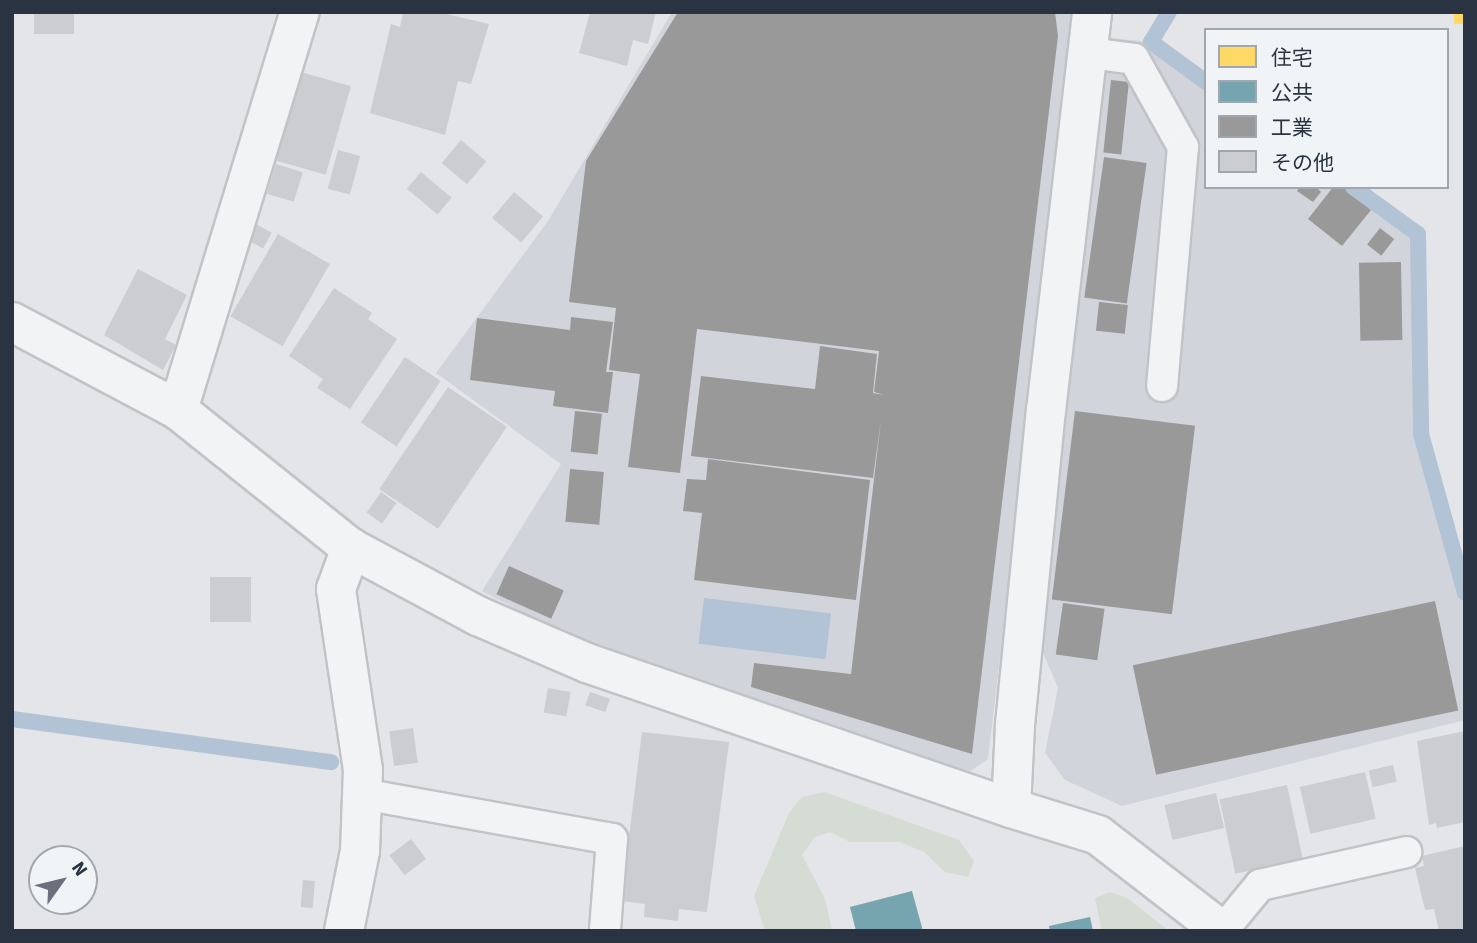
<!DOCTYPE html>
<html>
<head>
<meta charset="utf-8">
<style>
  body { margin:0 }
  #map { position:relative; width:1477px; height:943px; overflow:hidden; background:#e3e5e8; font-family:"Source Sans 3","Noto Sans JP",sans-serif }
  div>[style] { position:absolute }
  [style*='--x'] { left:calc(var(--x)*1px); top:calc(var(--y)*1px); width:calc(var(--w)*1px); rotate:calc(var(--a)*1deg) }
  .built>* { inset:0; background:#d1d5db }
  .green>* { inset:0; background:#d4dcd3 }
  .water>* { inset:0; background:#b1c3d4; transform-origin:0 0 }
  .homes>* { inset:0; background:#ffd966; transform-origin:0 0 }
  .public>* { inset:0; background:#76a5af }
  .industry>* { inset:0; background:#999; transform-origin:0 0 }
  .stream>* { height:16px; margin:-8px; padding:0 8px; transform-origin:8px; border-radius:8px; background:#b1c3d4 }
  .building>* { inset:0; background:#cbcdd0; transform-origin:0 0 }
  .roads { filter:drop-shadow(2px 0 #c1c3c6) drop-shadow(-2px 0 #c1c3c6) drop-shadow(0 2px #c1c3c6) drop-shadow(0 -2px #c1c3c6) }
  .service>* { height:30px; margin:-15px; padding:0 15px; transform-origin:15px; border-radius:15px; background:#f2f3f5 }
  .minor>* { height:38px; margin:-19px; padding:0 19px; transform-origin:19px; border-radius:19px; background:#f2f3f5 }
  span { translate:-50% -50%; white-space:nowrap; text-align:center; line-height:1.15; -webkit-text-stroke:7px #f1f4f7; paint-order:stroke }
  .frame { position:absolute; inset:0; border:14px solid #293342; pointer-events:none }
  .legend { position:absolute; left:1204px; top:28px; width:245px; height:161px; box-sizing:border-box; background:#f1f4f7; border:2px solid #a1a7af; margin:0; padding:9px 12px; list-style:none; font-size:21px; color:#293342 }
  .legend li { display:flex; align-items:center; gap:14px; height:35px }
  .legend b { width:35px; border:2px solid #a1a7af }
  .north { position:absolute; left:28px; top:845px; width:70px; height:70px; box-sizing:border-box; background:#f1f4f7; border:2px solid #a1a7af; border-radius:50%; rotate:56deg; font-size:19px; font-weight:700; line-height:28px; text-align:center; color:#293342 }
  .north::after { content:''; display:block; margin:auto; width:24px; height:32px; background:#6a717c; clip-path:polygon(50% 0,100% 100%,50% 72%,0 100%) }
</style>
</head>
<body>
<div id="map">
  <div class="built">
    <div style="clip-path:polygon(672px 12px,1077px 12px,988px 759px,969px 772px,564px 634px,482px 591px,561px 464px,436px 373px,548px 221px)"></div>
    <div style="clip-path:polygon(1110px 38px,1142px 41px,1206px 86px,1206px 187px,1348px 187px,1416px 236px,1418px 433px,1465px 607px,1465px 720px,1122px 806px,1065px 780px,1045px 753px,1058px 688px,1036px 636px)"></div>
  </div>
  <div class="green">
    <div style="clip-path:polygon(824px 792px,959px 840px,974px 861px,968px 877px,945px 872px,924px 852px,900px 842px,850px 842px,830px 832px,815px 837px,802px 855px,825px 899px,832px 931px,765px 931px,754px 896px,789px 813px,802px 797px)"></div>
    <div style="clip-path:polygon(1110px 892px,1127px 898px,1169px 931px,1102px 931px,1095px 898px)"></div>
  </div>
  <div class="water">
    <div style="left:704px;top:598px;width:128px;height:46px;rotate:7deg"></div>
  </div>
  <div class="homes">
    <div style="left:1454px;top:12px;width:11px;height:12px"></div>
  </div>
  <div class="public">
    <div style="clip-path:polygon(912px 891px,923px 931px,856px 931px,850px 907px)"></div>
    <div style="clip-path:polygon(1090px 917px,1093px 931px,1050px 931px,1049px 926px)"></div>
  </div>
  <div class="industry">
    <div style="clip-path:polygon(678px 12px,1055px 12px,1058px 36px,972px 754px,751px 687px,754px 663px,851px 674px,881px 420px,873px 478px,691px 456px,701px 376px,815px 389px,820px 346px,877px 354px,873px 393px,884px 395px,874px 392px,879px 351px,697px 329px,680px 473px,628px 467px,640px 374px,609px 370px,616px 308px,569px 302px,586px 161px)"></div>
    <div style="left:1111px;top:80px;width:18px;height:73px;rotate:6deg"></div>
    <div style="left:1104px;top:157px;width:43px;height:142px;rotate:8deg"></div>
    <div style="clip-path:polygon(1300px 187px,1316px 187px,1321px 192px,1313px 202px,1297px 191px)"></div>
    <div style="clip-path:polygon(1333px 187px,1343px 187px,1371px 210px,1342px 246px,1308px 219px)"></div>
    <div style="left:1380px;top:228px;width:18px;height:21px;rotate:38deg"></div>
    <div style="left:1401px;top:262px;width:78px;height:42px;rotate:89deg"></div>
    <div style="left:1099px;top:302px;width:29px;height:29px;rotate:6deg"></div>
    <div style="clip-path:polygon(571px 317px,613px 322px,606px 372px,613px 372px,608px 413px,553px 406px,555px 391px,470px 380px,477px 318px,570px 330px)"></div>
    <div style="left:575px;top:411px;width:27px;height:41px;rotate:6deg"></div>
    <div style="left:1075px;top:411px;width:121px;height:190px;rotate:7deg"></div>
    <div style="clip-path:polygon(708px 459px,870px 480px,856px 600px,694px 580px,702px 513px,683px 511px,687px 479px,706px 480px)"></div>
    <div style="left:570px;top:469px;width:34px;height:53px;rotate:5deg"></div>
    <div style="left:509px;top:566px;width:60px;height:31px;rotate:24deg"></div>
    <div style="left:1435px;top:601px;width:112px;height:309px;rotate:78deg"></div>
    <div style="left:1063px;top:603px;width:42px;height:52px;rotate:8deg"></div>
  </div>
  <div class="stream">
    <div style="--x:1169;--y:12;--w:35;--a:121"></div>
    <div style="--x:1151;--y:42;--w:68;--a:36"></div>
    <div style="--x:1353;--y:187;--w:80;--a:35.9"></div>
    <div style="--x:1418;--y:234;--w:200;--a:89.1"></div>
    <div style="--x:1421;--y:434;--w:165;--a:74.5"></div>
    <div style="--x:12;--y:719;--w:322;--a:7.7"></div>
  </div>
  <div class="building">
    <div style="left:34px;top:12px;width:40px;height:22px"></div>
    <div style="clip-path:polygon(403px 12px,438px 12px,489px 24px,471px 84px,458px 81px,445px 135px,370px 113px,391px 24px,400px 27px)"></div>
    <div style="clip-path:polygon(590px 12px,656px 12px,648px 44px,633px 40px,627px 66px,579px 53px)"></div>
    <div style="left:301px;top:72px;width:52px;height:92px;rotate:16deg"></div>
    <div style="left:461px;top:140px;width:33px;height:30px;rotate:40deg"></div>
    <div style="left:338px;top:150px;width:23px;height:40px;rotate:15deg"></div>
    <div style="left:276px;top:164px;width:28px;height:31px;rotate:17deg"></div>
    <div style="left:421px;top:172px;width:40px;height:22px;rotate:40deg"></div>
    <div style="left:514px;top:192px;width:38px;height:34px;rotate:40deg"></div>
    <div style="left:256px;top:224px;width:18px;height:18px;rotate:29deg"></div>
    <div style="left:278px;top:234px;width:60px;height:95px;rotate:30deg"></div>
    <div style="clip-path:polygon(138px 269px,187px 295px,165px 339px,176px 345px,163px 370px,104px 335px)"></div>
    <div style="clip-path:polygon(334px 288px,372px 313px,368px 319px,397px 339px,350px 409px,317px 388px,323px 379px,289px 356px)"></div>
    <div style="left:405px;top:357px;width:43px;height:79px;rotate:34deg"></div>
    <div style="left:448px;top:387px;width:71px;height:123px;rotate:34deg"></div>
    <div style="left:381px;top:492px;width:19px;height:25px;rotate:35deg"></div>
    <div style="left:210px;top:577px;width:41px;height:45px"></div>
    <div style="left:548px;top:688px;width:23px;height:25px;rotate:10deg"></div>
    <div style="left:590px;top:692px;width:21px;height:14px;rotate:19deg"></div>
    <div style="left:413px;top:728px;width:35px;height:24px;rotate:82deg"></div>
    <div style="clip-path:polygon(1465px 731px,1465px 822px,1437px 828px,1436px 823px,1429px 825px,1417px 741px)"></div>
    <div style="clip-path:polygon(642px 732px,729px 742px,707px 912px,679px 909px,678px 921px,644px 917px,645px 904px,621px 901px)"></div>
    <div style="left:1393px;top:765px;width:17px;height:25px;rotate:77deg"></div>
    <div style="left:1365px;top:772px;width:48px;height:67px;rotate:77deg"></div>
    <div style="left:1287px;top:785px;width:76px;height:69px;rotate:78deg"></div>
    <div style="left:1216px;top:793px;width:36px;height:53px;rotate:77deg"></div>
    <div style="left:411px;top:839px;width:25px;height:27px;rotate:53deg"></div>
    <div style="clip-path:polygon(1465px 846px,1465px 931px,1439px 931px,1434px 909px,1425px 910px,1415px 868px,1424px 866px,1422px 856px)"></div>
    <div style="left:303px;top:880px;width:12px;height:27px;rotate:5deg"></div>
  </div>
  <div class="roads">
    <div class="service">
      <div style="--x:1090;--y:53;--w:44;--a:7.8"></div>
      <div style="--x:1134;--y:59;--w:101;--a:60.9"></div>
      <div style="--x:1183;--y:147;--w:240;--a:95"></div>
      <div style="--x:362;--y:794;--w:254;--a:10.2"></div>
      <div style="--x:612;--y:839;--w:92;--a:94.4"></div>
      <div style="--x:1222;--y:931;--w:60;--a:-50.4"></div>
      <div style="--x:1260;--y:885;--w:150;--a:-12.7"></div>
    </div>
    <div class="minor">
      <div style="--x:12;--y:322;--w:188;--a:27.9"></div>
      <div style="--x:178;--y:410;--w:221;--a:38.6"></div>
      <div style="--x:178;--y:410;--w:416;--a:-73"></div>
      <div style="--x:1011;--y:808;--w:91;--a:17.2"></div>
      <div style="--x:1098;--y:835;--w:157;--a:37.7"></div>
      <div style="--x:344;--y:931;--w:82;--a:-78.7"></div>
      <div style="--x:360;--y:851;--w:81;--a:-87.9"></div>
      <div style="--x:363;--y:770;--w:183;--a:-98.5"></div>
      <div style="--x:336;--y:589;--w:44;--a:-69.9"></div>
      <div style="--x:351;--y:548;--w:144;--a:28.2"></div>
      <div style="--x:478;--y:616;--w:119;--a:23.3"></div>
      <div style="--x:587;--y:663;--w:448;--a:18.9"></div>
      <div style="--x:1011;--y:808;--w:83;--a:-87.2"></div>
      <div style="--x:1015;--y:725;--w:316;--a:-84.4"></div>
      <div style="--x:1046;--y:411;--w:402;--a:-83.4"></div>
    </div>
  </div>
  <div class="frame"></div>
  <ul class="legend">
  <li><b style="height:19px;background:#ffd966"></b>住宅</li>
  <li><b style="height:19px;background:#76a5af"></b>公共</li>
  <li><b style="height:19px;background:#999"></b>工業</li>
  <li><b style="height:19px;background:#cbcdd0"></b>その他</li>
  </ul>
  <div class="north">N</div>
</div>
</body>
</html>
